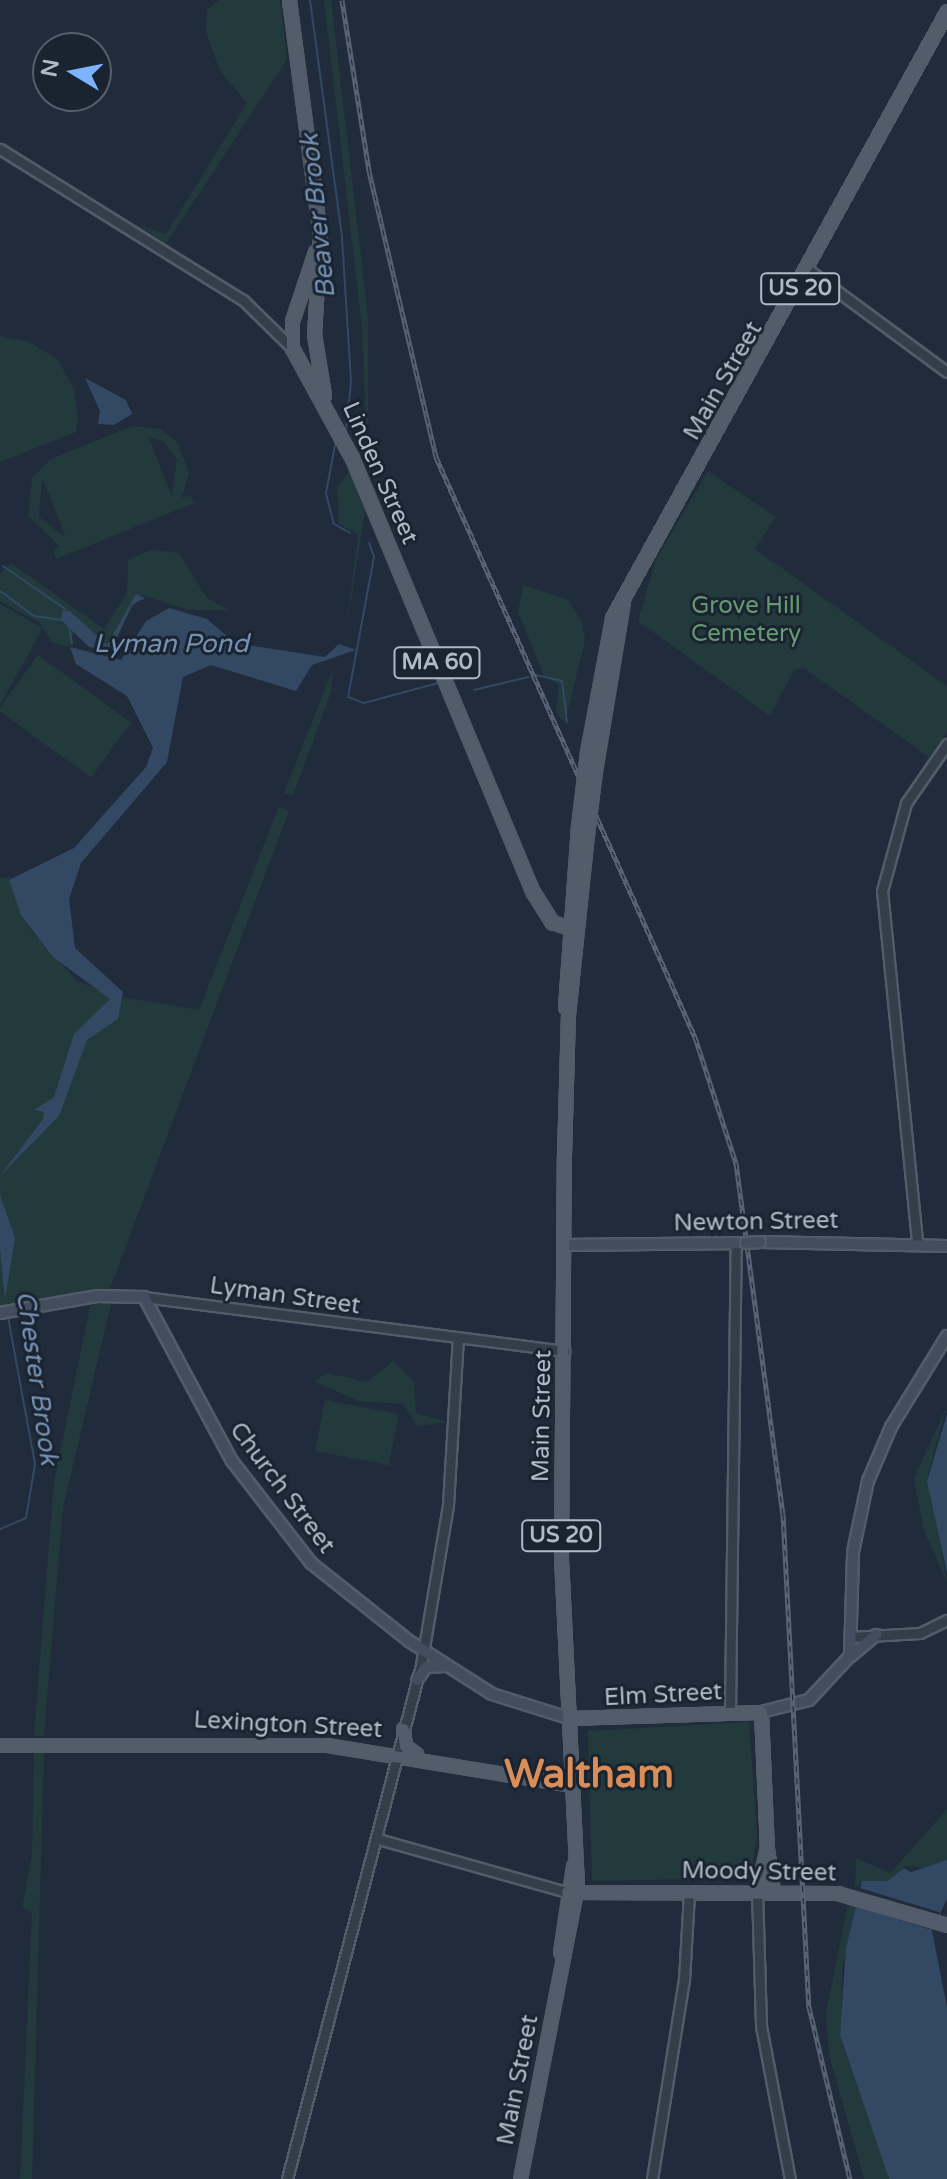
<!DOCTYPE html>
<html>
<head>
<meta charset="utf-8">
<style>
  body { margin:0 }
  #map { position:relative; width:947px; height:2179px; overflow:hidden; background:#202c3b; font-family:"Varela Round",sans-serif }
  div>[style] { position:absolute }
  [style*='--x'] { left:calc(var(--x)*1px); top:calc(var(--y)*1px); width:calc(var(--w)*1px); rotate:calc(var(--a)*1deg) }
  .green>* { inset:0; background:#223a3c; transform-origin:0 0 }
  .water>* { inset:0; background:#334863 }
  .pier>* { inset:0; background:#202c3b; transform-origin:0 0 }
  .stream>* { height:2px; margin:-1px; padding:0 1px; transform-origin:1px; border-radius:1px; background:#334863 }
  .roads { filter:drop-shadow(2px 0 #525c69) drop-shadow(-2px 0 #525c69) drop-shadow(0 2px #525c69) drop-shadow(0 -2px #525c69) }
  .tertiary>* { height:9px; margin:-4.5px; padding:0 4.5px; transform-origin:4.5px; border-radius:4.5px; background:#343e4b }
  .secondary>* { height:10px; margin:-5px; padding:0 5px; transform-origin:5px; border-radius:5px; background:#424d5e }
  .primary>* { height:11px; margin:-5.5px; padding:0 5.5px; transform-origin:5.5px; border-radius:5.5px; background:#525d6b }
  .rail>* { height:5px; margin-top:-2.5px; transform-origin:0; background:repeating-linear-gradient(90deg,#1a2330 0 6px,#566272 0 12px); box-sizing:border-box; border-block:2px solid #566272 }
  .bridges { filter:drop-shadow(2px 0 #525c69) drop-shadow(-2px 0 #525c69) drop-shadow(0 2px #525c69) drop-shadow(0 -2px #525c69) }
  .secondary-bridge>* { height:10px; margin:-5px; padding:0 5px; transform-origin:5px; border-radius:5px; background:#424d5e }
  .primary-bridge>* { height:11px; margin:-5.5px; padding:0 5.5px; transform-origin:5.5px; border-radius:5.5px; background:#525d6b }
  span { translate:-50% -50%; white-space:nowrap; text-align:center; line-height:1.15; -webkit-text-stroke:6px #1a2330; paint-order:stroke }
  .shield-label span { padding:2px 6px; background:#1a2330; border:2px solid; border-radius:6px; -webkit-text-stroke-width:0 }
  .shield-label { font-size:22px; color:#afb9c7; font-weight:700 }
  .street-label { font-size:24px; color:#afb9c7 }
  .park-label { font-size:24px; color:#659970 }
  .water-label { font-size:26px; color:#7590b1; font-style:italic }
  .town-label { font-size:40px; color:#d98d58; font-weight:700 }
  .north { position:absolute; left:32px; top:32px; width:80px; height:80px; box-sizing:border-box; background:#1a2330; border:2px solid #565f6c; border-radius:50%; rotate:280deg; font-size:22px; font-weight:700; line-height:32px; text-align:center; color:#afb9c7 }
  .north::after { content:''; display:block; margin:auto; width:28px; height:36px; background:#7eb3fd; clip-path:polygon(50% 0,100% 100%,50% 72%,0 100%) }
</style>
</head>
<body>
<div id="map">
  <div class="green">
    <div style="clip-path:polygon(219px 0,280px 0,287px 59px,166px 244px,141px 226px,166px 234px,247px 103px,220px 71px,206px 32px,207px 10px)"></div>
    <div style="clip-path:polygon(324px 0,331px 0,368px 317px,368px 471px,362px 328px)"></div>
    <div style="clip-path:polygon(0 336px,30px 342px,58px 360px,74px 389px,78px 420px,76px 432px,0 462px)"></div>
    <div style="clip-path:polygon(evenodd,133px 426px,160px 429px,177px 442px,189px 472px,182px 498px,191px 495px,194px 503px,56px 559px,53px 550px,60px 547px,28px 516px,32px 478px,51px 459px,133px 426px,148px 436px,164px 442px,177px 460px,172px 497px,148px 436px,133px 426px,42px 479px,43px 479px,66px 538px,39px 517px,42px 479px)"></div>
    <div style="clip-path:polygon(350px 470px,365px 511px,346px 633px,358px 534px,339px 524px,337px 488px)"></div>
    <div style="clip-path:polygon(708px 471px,776px 517px,755px 549px,947px 686px,947px 732px,929px 757px,804px 668px,794px 670px,770px 716px,638px 621px,656px 559px)"></div>
    <div style="clip-path:polygon(151px 550px,179px 553px,207px 598px,228px 610px,188px 610px,141px 595px,107px 645px,70px 611px,63px 623px,74px 630px,70px 647px,52px 643px,40px 623px,0 601px,0 574px,11px 563px,104px 629px,127px 592px,128px 560px)"></div>
    <div style="clip-path:polygon(523px 585px,569px 600px,582px 622px,585px 640px,565px 723px,556px 712px,559px 685px,544px 676px,518px 612px)"></div>
    <div style="clip-path:polygon(0 604px,43px 628px,0 705px)"></div>
    <div style="left:38px;top:655px;width:115px;height:68px;rotate:36deg"></div>
    <div style="clip-path:polygon(333px 668px,331px 692px,293px 796px,284px 793px)"></div>
    <div style="clip-path:polygon(279px 806px,289px 811px,110px 1289px,0 1307px,0 878px,10px 877px,30px 929px,76px 980px,109px 995px,199px 1010px)"></div>
    <div style="clip-path:polygon(112px 1300px,63px 1508px,44px 1736px,34px 1736px,54px 1482px,91px 1302px)"></div>
    <div style="clip-path:polygon(393px 1361px,414px 1382px,416px 1413px,448px 1422px,417px 1426px,403px 1404px,359px 1401px,314px 1381px,327px 1373px,367px 1382px)"></div>
    <div style="left:325px;top:1400px;width:75px;height:52px;rotate:11deg"></div>
    <div style="clip-path:polygon(947px 1406px,928px 1474px,947px 1583px,924px 1531px,914px 1478px)"></div>
    <div style="clip-path:polygon(749px 1722px,757px 1835px,751px 1878px,592px 1881px,588px 1731px)"></div>
    <div style="clip-path:polygon(34px 1751px,44px 1751px,32px 2179px,20px 2179px,32px 1912px,22px 1908px,32px 1855px)"></div>
    <div style="clip-path:polygon(947px 1809px,947px 1860px,932px 1868px,905px 1866px,891px 1880px,855px 1886px,856px 1858px,891px 1873px)"></div>
    <div style="clip-path:polygon(848px 1905px,857px 1907px,842px 1970px,841px 2039px,889px 2179px,864px 2179px,829px 2054px,826px 2012px)"></div>
  </div>
  <div class="water">
    <div style="clip-path:polygon(85px 378px,126px 400px,132px 414px,114px 425px,98px 424px,100px 411px)"></div>
    <div style="clip-path:polygon(136px 594px,145px 598px,132px 605px,111px 651px,89px 647px,61px 620px,63px 610px,70px 611px,107px 645px)"></div>
    <div style="clip-path:polygon(169px 608px,207px 619px,235px 643px,325px 657px,339px 644px,356px 650px,312px 665px,296px 691px,211px 665px,183px 677px,167px 762px,81px 863px,69px 899px,75px 948px,123px 992px,118px 1019px,87px 1040px,59px 1116px,0 1176px,43px 1119px,44px 1112px,34px 1110px,54px 1097px,74px 1034px,110px 999px,53px 957px,21px 915px,9px 880px,74px 848px,146px 767px,153px 748px,127px 696px,76px 664px,70px 647px,121px 660px,146px 621px)"></div>
    <div style="clip-path:polygon(0 1195px,15px 1238px,5px 1299px,0 1249px)"></div>
    <div style="clip-path:polygon(947px 1414px,947px 1573px,927px 1481px)"></div>
    <div style="clip-path:polygon(947px 1860px,947px 1899px,932px 1931px,947px 2007px,947px 2179px,889px 2179px,840px 2035px,846px 1948px,862px 1881px,888px 1881px,904px 1868px,911px 1872px)"></div>
  </div>
  <div class="pier">
    <div style="left:860px;top:1888px;width:83px;height:19px;rotate:17deg"></div>
  </div>
  <div class="stream">
    <div style="--x:310;--y:0;--w:240;--a:82.3"></div>
    <div style="--x:342;--y:238;--w:145;--a:86.4"></div>
    <div style="--x:351;--y:383;--w:46;--a:96.2"></div>
    <div style="--x:336;--y:440;--w:54;--a:100.7"></div>
    <div style="--x:326;--y:493;--w:32;--a:76"></div>
    <div style="--x:334;--y:524;--w:18;--a:29"></div>
    <div style="--x:369;--y:543;--w:15;--a:70"></div>
    <div style="--x:374;--y:557;--w:142;--a:100.5"></div>
    <div style="--x:348;--y:697;--w:17;--a:21"></div>
    <div style="--x:364;--y:703;--w:77;--a:-15.1"></div>
    <div style="--x:3;--y:566;--w:75;--a:34.7"></div>
    <div style="--x:0;--y:591;--w:42;--a:36.3"></div>
    <div style="--x:34;--y:616;--w:27;--a:8"></div>
    <div style="--x:69;--y:625;--w:19;--a:81"></div>
    <div style="--x:536;--y:675;--w:27;--a:13"></div>
    <div style="--x:562;--y:681;--w:41;--a:83"></div>
    <div style="--x:474;--y:690;--w:56;--a:-13.5"></div>
    <div style="--x:0;--y:1529;--w:28;--a:-23"></div>
    <div style="--x:26;--y:1518;--w:55;--a:-80.5"></div>
    <div style="--x:35;--y:1464;--w:149;--a:-100.4"></div>
  </div>
  <div class="roads">
    <div class="tertiary">
      <div style="--x:0;--y:149;--w:286;--a:31.9"></div>
      <div style="--x:243;--y:300;--w:69;--a:44.4"></div>
      <div style="--x:810;--y:271;--w:170;--a:36.4"></div>
      <div style="--x:917;--y:1241;--w:352;--a:-95.7"></div>
      <div style="--x:882;--y:891;--w:91;--a:-74.7"></div>
      <div style="--x:906;--y:803;--w:72;--a:-55.2"></div>
      <div style="--x:144;--y:1297;--w:424;--a:7.3"></div>
      <div style="--x:851;--y:1637;--w:69;--a:-3.3"></div>
      <div style="--x:920;--y:1633;--w:30;--a:-26"></div>
      <div style="--x:730;--y:1713;--w:470;--a:-89.3"></div>
      <div style="--x:378;--y:1839;--w:196;--a:15.7"></div>
      <div style="--x:757;--y:1890;--w:136;--a:88.3"></div>
      <div style="--x:761;--y:2026;--w:156;--a:79.3"></div>
      <div style="--x:287;--y:2179;--w:531;--a:-75.39"></div>
      <div style="--x:421;--y:1665;--w:162;--a:-80.4"></div>
      <div style="--x:448;--y:1505;--w:166;--a:-86.6"></div>
      <div style="--x:652;--y:2179;--w:202;--a:-80.9"></div>
      <div style="--x:684;--y:1980;--w:88;--a:-86.7"></div>
    </div>
    <div class="secondary">
      <div style="--x:760;--y:1242;--w:187;--a:1.2"></div>
      <div style="--x:565;--y:1245;--w:181;--a:-0.6"></div>
      <div style="--x:0;--y:1313;--w:98;--a:-9.9"></div>
      <div style="--x:97;--y:1296;--w:47;--a:1.2"></div>
      <div style="--x:144;--y:1297;--w:186;--a:61.8"></div>
      <div style="--x:232;--y:1461;--w:129;--a:52.2"></div>
      <div style="--x:311;--y:1563;--w:125;--a:38.5"></div>
      <div style="--x:409;--y:1641;--w:98;--a:32.6"></div>
      <div style="--x:492;--y:1694;--w:80;--a:17.5"></div>
      <div style="--x:851;--y:1656;--w:33;--a:-40"></div>
      <div style="--x:417;--y:1680;--w:16;--a:-55"></div>
      <div style="--x:426;--y:1667;--w:19;--a:-3"></div>
      <div style="--x:761;--y:1712;--w:49;--a:-14"></div>
      <div style="--x:809;--y:1700;--w:60;--a:-47"></div>
      <div style="--x:850;--y:1656;--w:104;--a:-88.3"></div>
      <div style="--x:853;--y:1552;--w:73;--a:-78.1"></div>
      <div style="--x:868;--y:1481;--w:59;--a:-66.9"></div>
      <div style="--x:891;--y:1427;--w:107;--a:-58.4"></div>
    </div>
    <div class="primary">
      <div style="--x:289;--y:0;--w:236;--a:82.5"></div>
      <div style="--x:320;--y:234;--w:100;--a:93.4"></div>
      <div style="--x:314;--y:334;--w:62;--a:80.7"></div>
      <div style="--x:292;--y:348;--w:125;--a:61.4"></div>
      <div style="--x:352;--y:458;--w:470;--a:67.4"></div>
      <div style="--x:533;--y:892;--w:36;--a:58"></div>
      <div style="--x:552;--y:922;--w:24;--a:19"></div>
      <div style="--x:292;--y:348;--w:27;--a:-90"></div>
      <div style="--x:292;--y:321;--w:73;--a:-71.6"></div>
      <div style="--x:587;--y:752;--w:136;--a:-79.4"></div>
      <div style="--x:612;--y:618;--w:693;--a:-61.11"></div>
      <div style="--x:595;--y:771;--w:171;--a:-80.6"></div>
      <div style="--x:565;--y:1007;--w:181;--a:-85.9"></div>
      <div style="--x:568;--y:1718;--w:193;--a:-1.8"></div>
      <div style="--x:761;--y:1712;--w:135;--a:87.5"></div>
      <div style="--x:767;--y:1847;--w:44;--a:103.1"></div>
      <div style="--x:403;--y:1729;--w:17;--a:83"></div>
      <div style="--x:405;--y:1746;--w:14;--a:36"></div>
      <div style="--x:0;--y:1745;--w:327;--a:0"></div>
      <div style="--x:327;--y:1745;--w:246;--a:9.3"></div>
      <div style="--x:767;--y:1848;--w:42;--a:81.9"></div>
      <div style="--x:567;--y:1892;--w:270;--a:0.2"></div>
      <div style="--x:837;--y:1893;--w:115;--a:16.2"></div>
      <div style="--x:560;--y:1952;--w:87;--a:-81.4"></div>
      <div style="--x:520;--y:2179;--w:299;--a:-79"></div>
      <div style="--x:577;--y:1885;--w:323;--a:-92.8"></div>
      <div style="--x:561;--y:1562;--w:406;--a:-89.6"></div>
      <div style="--x:564;--y:1156;--w:141;--a:-88.4"></div>
      <div style="--x:568;--y:1015;--w:173;--a:-84"></div>
    </div>
  </div>
  <div class="rail">
    <div style="--x:342;--y:0;--w:173;--a:81"></div>
    <div style="--x:369;--y:171;--w:294;--a:76.8"></div>
    <div style="--x:436;--y:457;--w:635;--a:65.94"></div>
    <div style="--x:695;--y:1037;--w:133;--a:72"></div>
    <div style="--x:736;--y:1163;--w:354;--a:82.4"></div>
    <div style="--x:783;--y:1514;--w:494;--a:87"></div>
    <div style="--x:809;--y:2007;--w:177;--a:76.6"></div>
  </div>
  <div class="bridges">
    <div class="secondary-bridge">
      <div style="--x:746;--y:1243;--w:14;--a:-4"></div>
    </div>
    <div class="primary-bridge">
      <div style="--x:578;--y:826;--w:75;--a:-83.1"></div>
      <div style="--x:586;--y:843;--w:73;--a:-82.9"></div>
    </div>
  </div>
  <div class="shield-label">
    <span style="left:800px;top:289px">US 20</span>
    <span style="left:437px;top:663px">MA 60</span>
    <span style="left:561px;top:1536px">US 20</span>
  </div>
  <div class="street-label">
    <span style="left:723px;top:381px;rotate:-60deg">Main Street</span>
    <span style="left:380px;top:473px;rotate:66deg">Linden Street</span>
    <span style="left:756px;top:1222px;rotate:-1deg">Newton Street</span>
    <span style="left:285px;top:1296px;rotate:8deg">Lyman Street</span>
    <span style="left:542px;top:1416px;rotate:-89deg">Main Street</span>
    <span style="left:282px;top:1488px;rotate:53deg">Church Street</span>
    <span style="left:663px;top:1695px;rotate:-3deg">Elm Street</span>
    <span style="left:288px;top:1725px;rotate:3deg">Lexington Street</span>
    <span style="left:759px;top:1872px;rotate:1deg">Moody Street</span>
    <span style="left:518px;top:2080px;rotate:-79deg">Main Street</span>
  </div>
  <div class="park-label">
    <span style="left:746px;top:620px">Grove Hill<br>Cemetery</span>
  </div>
  <div class="water-label">
    <span style="left:318px;top:216px;rotate:-96deg">Beaver Brook</span>
    <span style="left:171px;top:644px">Lyman Pond</span>
    <span style="left:37px;top:1378px;rotate:82deg">Chester Brook</span>
  </div>
  <div class="town-label">
    <span style="left:589px;top:1774px">Waltham</span>
  </div>
  <div class="north">N</div>
</div>
</body>
</html>
